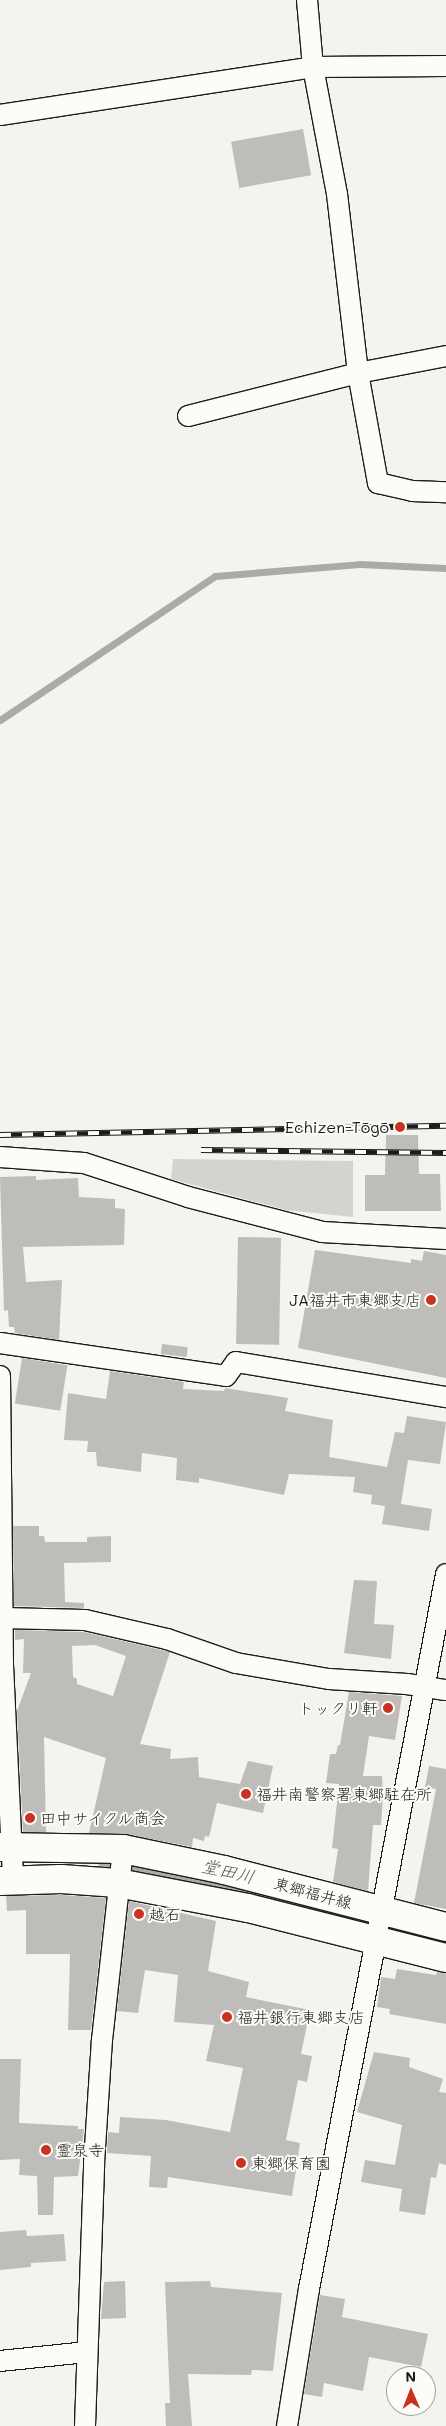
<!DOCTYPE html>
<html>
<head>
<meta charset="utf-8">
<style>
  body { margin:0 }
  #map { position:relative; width:446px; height:2426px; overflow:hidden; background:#f4f3ee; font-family:Mali,"Klee One",sans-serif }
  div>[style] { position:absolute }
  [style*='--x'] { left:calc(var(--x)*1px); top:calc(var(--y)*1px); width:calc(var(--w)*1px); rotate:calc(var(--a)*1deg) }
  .green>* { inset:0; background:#d4d3cf }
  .stream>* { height:7px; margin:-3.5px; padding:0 3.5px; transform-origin:3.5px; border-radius:3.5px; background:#abaaa6 }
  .building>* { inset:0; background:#bebdba; transform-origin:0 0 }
  .roads { filter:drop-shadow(1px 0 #1c1c1c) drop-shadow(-1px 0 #1c1c1c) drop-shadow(0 1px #1c1c1c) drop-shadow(0 -1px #1c1c1c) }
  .street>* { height:20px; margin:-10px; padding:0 10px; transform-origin:10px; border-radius:10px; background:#fdfcf7 }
  .secondary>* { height:28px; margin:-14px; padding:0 14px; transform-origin:14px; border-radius:14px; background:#fdfcf7 }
  .rail>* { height:5.5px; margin-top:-2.75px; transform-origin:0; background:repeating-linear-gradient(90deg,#fdfcf7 0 11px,#1c1c1c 0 22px); box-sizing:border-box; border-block:1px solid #1c1c1c }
  .dots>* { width:14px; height:14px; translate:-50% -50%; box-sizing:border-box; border:2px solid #fdfcf7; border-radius:50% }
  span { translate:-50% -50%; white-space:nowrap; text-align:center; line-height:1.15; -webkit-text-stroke:4px #fdfcf7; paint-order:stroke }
  .poi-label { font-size:16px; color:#1c1c1c }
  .right { translate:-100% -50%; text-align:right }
  .left { translate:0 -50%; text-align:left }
  .street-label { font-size:16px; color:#1c1c1c }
  .water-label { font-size:18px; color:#5c5c5a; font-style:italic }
  .north { position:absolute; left:386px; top:2366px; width:50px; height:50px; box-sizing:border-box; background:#fdfcf7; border:1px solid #a3a29f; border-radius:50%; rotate:359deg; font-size:14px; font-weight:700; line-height:20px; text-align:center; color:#1c1c1c }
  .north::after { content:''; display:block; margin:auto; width:18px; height:22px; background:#c8321e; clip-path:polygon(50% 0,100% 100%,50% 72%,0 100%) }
</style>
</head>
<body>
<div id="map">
  <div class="green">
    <div style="clip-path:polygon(173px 1159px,353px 1161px,353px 1217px,286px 1210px,171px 1179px)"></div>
  </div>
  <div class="stream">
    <div style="--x:0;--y:720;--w:259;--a:-33.8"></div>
    <div style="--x:215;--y:576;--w:145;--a:-4.7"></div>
    <div style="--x:360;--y:564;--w:86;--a:2.7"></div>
    <div style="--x:101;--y:1862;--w:138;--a:10.8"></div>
    <div style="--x:237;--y:1888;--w:216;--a:14.2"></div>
  </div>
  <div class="building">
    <div style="left:303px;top:129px;width:47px;height:73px;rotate:80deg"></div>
    <div style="clip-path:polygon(386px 1135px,418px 1135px,419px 1174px,440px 1174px,441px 1211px,365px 1211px,365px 1175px,385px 1175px)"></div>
    <div style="clip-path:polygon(36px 1176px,36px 1180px,78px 1178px,79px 1197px,115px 1199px,115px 1208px,125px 1209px,124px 1245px,23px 1247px,26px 1282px,62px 1280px,59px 1340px,15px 1333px,14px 1327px,9px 1327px,8px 1310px,4px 1311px,0 1177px)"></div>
    <div style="left:238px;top:1237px;width:43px;height:107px;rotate:1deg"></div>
    <div style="clip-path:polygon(315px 1250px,411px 1263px,411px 1259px,422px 1261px,424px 1251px,446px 1255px,446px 1378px,298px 1348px)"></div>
    <div style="left:162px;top:1344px;width:26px;height:10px;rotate:7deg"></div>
    <div style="left:22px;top:1358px;width:46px;height:46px;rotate:9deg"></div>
    <div style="clip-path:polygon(110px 1371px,184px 1382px,183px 1389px,224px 1391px,225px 1388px,288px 1398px,285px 1411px,333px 1420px,329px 1457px,387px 1467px,395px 1432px,404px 1433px,407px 1416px,446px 1422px,440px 1464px,408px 1460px,401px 1504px,432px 1509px,429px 1531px,382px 1524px,385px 1506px,371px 1504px,372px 1495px,353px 1492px,355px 1477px,289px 1474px,284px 1495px,199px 1478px,199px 1483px,176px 1480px,177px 1458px,142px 1453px,141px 1472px,97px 1466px,96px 1452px,87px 1452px,88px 1441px,64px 1440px,68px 1393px,106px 1399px)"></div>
    <div style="clip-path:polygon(13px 1526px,39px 1526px,39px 1536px,44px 1536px,45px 1542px,87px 1542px,87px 1537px,111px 1536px,111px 1562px,64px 1563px,65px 1602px,84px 1603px,84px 1608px,14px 1606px)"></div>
    <div style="clip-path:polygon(354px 1580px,377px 1581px,374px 1624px,394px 1625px,391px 1659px,344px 1653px)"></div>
    <div style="clip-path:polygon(evenodd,15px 1630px,84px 1632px,170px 1652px,140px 1744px,171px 1749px,170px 1759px,198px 1757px,199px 1777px,240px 1784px,248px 1761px,273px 1766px,263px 1813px,217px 1803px,209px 1837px,205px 1836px,204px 1841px,193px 1838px,192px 1847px,126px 1834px,89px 1833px,106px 1758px,44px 1737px,46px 1832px,23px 1832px,17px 1711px,31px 1673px,23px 1673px,24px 1639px,15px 1640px,15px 1630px,95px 1645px,126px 1656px,113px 1696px,77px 1684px,77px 1679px,73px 1677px,72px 1646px,95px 1645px)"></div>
    <div style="clip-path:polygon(349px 1692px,402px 1696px,395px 1740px,369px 1736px,363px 1776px,382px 1776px,383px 1796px,381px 1825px,373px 1825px,368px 1891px,333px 1882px,338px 1849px,332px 1848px,339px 1784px,326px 1783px,330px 1754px,336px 1754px,338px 1745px,340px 1745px)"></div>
    <div style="clip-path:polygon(429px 1766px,446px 1769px,446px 1909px,414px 1903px,436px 1789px,425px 1787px)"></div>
    <div style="clip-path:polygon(61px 1895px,106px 1898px,91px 2030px,68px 2030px,70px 1954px,26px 1954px,26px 1910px,7px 1911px,6px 1896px)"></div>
    <div style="clip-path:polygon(129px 1901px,216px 1921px,208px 1971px,249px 1982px,246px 1997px,310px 2010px,301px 2054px,312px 2056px,307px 2082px,298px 2080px,286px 2140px,300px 2143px,292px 2196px,168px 2177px,167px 2188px,149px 2187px,151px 2156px,107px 2153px,108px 2132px,119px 2133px,120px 2117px,166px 2120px,230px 2132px,243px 2068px,206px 2061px,214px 2025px,174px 2022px,178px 1975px,145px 1970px,138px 2013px,117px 2011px)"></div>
    <div style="clip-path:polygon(397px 1969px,436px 1975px,437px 1972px,446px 1973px,446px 2024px,389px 2014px,390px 2009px,377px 2007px,381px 1977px,395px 1979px)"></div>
    <div style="clip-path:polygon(374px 2052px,410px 2058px,409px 2067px,443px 2079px,439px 2092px,446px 2093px,446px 2165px,439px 2163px,436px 2178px,431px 2177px,425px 2215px,399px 2211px,402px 2189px,361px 2182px,365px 2160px,395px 2165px,402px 2125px,357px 2112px)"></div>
    <div style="clip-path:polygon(0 2059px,21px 2059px,19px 2123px,78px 2126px,78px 2129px,84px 2129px,78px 2176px,54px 2177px,53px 2215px,38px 2215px,37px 2176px,19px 2175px,20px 2159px,0 2160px)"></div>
    <div style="clip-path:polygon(26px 2230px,27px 2236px,64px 2234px,66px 2261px,31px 2263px,31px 2267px,0 2270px,0 2232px)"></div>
    <div style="clip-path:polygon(125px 2281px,126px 2318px,101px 2319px,104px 2282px)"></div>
    <div style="clip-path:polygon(210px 2281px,211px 2287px,282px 2293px,273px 2371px,252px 2370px,251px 2375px,188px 2374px,192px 2426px,166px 2426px,165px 2403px,170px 2403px,165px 2282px)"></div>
    <div style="clip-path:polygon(320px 2295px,345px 2299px,342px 2317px,428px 2334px,421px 2367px,369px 2357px,363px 2391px,324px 2383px,322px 2397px,304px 2394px)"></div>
  </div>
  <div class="roads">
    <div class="street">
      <div style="--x:307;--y:0;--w:67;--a:84.9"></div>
      <div style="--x:313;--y:67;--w:129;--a:79.3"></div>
      <div style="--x:337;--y:194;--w:180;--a:83.3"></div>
      <div style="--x:358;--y:373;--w:112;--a:79.7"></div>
      <div style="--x:378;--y:483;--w:35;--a:13"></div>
      <div style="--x:412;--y:491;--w:34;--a:2"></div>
      <div style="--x:0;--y:115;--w:317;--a:-8.7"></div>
      <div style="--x:313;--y:67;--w:133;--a:-0.4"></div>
      <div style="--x:188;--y:416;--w:175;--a:-14.2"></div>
      <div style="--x:358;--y:373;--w:90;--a:-10.9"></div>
      <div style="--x:0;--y:1157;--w:84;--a:4.1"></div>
      <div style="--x:84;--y:1163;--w:109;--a:18.1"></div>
      <div style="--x:188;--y:1197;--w:138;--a:14.6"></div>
      <div style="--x:322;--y:1232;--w:124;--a:3.2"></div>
      <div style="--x:0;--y:1343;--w:228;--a:8.3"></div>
      <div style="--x:226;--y:1376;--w:17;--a:-54"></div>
      <div style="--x:236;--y:1362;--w:213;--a:9.5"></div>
      <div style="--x:0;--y:1376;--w:289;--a:89.4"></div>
      <div style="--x:3;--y:1665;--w:216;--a:87.3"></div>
      <div style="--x:3;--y:1618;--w:82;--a:1.4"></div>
      <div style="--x:85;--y:1620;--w:84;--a:13"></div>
      <div style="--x:167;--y:1639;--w:73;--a:19.2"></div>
      <div style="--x:236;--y:1663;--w:94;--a:9.8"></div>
      <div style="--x:329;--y:1679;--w:78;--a:3.7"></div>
      <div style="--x:407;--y:1684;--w:39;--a:9"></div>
      <div style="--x:0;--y:2361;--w:87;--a:-5.9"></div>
      <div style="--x:85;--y:2426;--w:263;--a:-88"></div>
      <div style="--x:94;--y:2163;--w:123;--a:-86.3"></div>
      <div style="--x:102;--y:2040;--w:192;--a:-83.7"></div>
      <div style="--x:287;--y:2426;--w:139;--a:-80.9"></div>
      <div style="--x:309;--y:2289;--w:728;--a:-79.15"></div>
    </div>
    <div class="secondary">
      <div style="--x:0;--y:1847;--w:123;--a:0.9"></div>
      <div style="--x:123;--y:1849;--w:103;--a:11.7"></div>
      <div style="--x:224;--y:1870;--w:229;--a:14.4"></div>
      <div style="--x:0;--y:1881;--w:61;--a:-1.9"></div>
      <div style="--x:61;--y:1879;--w:57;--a:4"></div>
      <div style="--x:118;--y:1883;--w:132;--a:10.9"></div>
      <div style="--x:248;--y:1908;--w:204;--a:14.2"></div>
    </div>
  </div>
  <div class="rail">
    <div style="--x:0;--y:1135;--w:446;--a:-1.2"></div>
    <div style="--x:201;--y:1150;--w:245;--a:0.7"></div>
  </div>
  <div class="dots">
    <div style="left:400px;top:1127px;background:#c8321e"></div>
    <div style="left:431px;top:1300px;background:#c8321e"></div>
    <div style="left:388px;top:1708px;background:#c8321e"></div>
    <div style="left:246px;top:1794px;background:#c8321e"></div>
    <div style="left:30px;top:1818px;background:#c8321e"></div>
    <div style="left:139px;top:1914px;background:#c8321e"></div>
    <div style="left:227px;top:2017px;background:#c8321e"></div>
    <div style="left:46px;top:2150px;background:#c8321e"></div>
    <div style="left:241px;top:2163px;background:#c8321e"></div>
  </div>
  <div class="poi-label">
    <span class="right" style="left:389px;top:1127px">Echizen-Tōgō</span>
    <span class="right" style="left:421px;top:1300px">JA福井市東郷支店</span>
    <span class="right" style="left:378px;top:1708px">トックリ軒</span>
    <span class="left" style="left:256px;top:1794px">福井南警察署東郷駐在所</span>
    <span class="left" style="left:40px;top:1818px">田中サイクル商会</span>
    <span class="left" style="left:149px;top:1914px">越石</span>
    <span class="left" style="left:237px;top:2017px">福井銀行東郷支店</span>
    <span class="left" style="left:56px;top:2150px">霊泉寺</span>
    <span class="left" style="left:251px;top:2163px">東郷保育園</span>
  </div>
  <div class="street-label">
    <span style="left:313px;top:1893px;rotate:15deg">東郷福井線</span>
  </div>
  <div class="water-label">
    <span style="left:228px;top:1871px;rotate:13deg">堂田川</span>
  </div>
  <div class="north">N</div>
</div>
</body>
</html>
